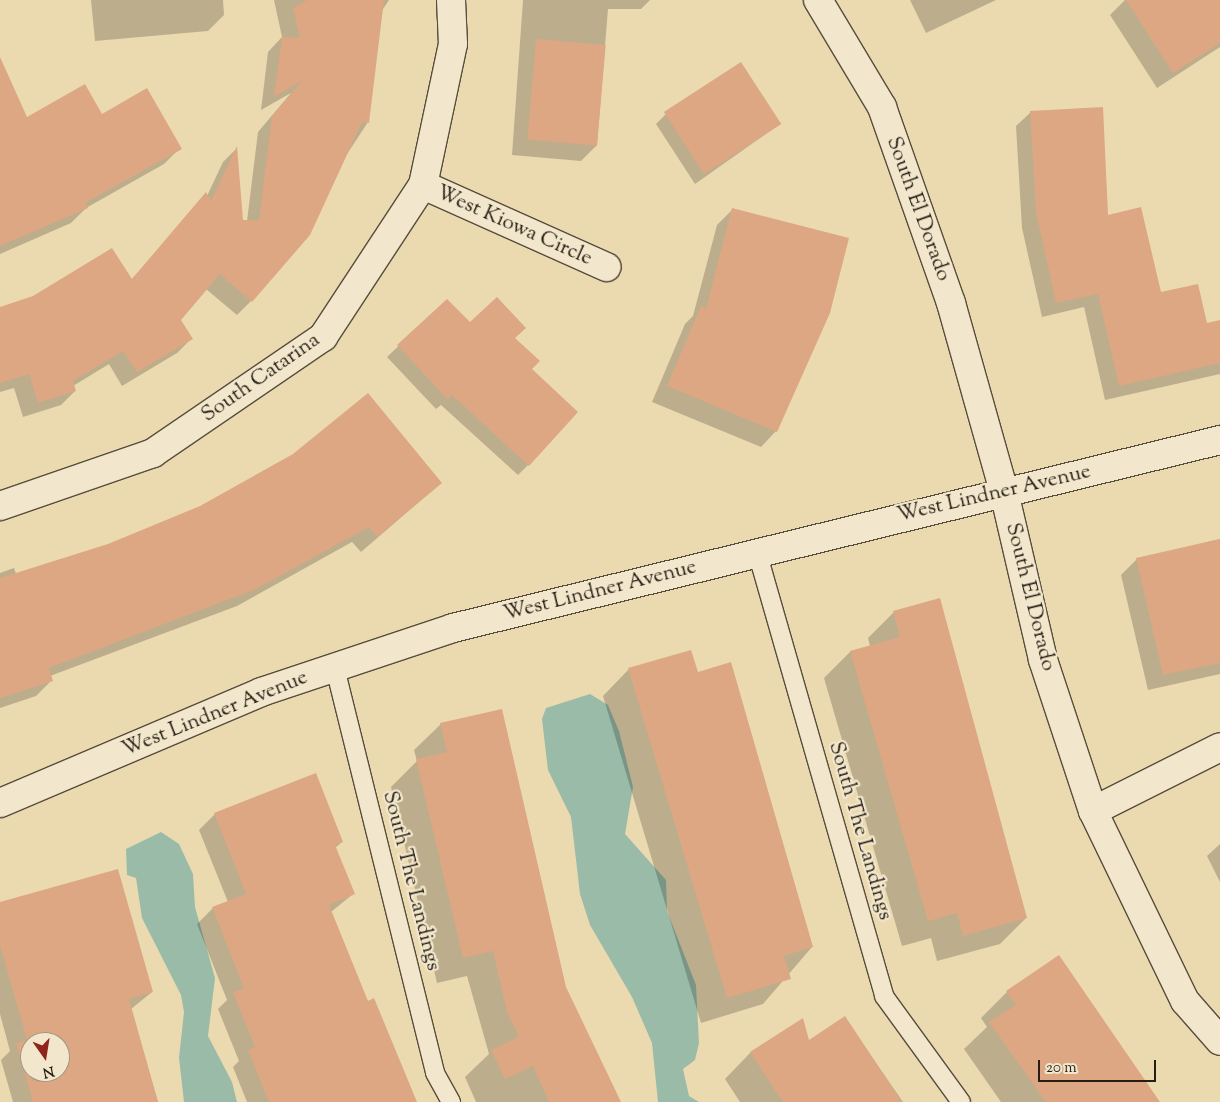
<!DOCTYPE html>
<html>
<head>
<meta charset="utf-8">
<style>
  body { margin:0 }
  #map { position:relative; width:1220px; height:1102px; overflow:hidden; background:#ebdab0; font-family:"Sorts Mill Goudy",serif }
  div>[style] { position:absolute }
  [style*='--x'] { left:calc(var(--x)*1px); top:calc(var(--y)*1px); width:calc(var(--w)*1px); rotate:calc(var(--a)*1deg) }
  .water>* { inset:0; background:#99bba7 }
  .shadow>* { inset:0; background:#0003 }
  .building>* { inset:0; background:#dca782; transform-origin:0 0 }
  .roads { filter:drop-shadow(1px 0 #574d3c) drop-shadow(-1px 0 #574d3c) drop-shadow(0 1px #574d3c) drop-shadow(0 -1px #574d3c) }
  .service>* { height:18px; margin:-9px; padding:0 9px; transform-origin:9px; border-radius:9px; background:#f2e7cc }
  .minor>* { height:28px; margin:-14px; padding:0 14px; transform-origin:14px; border-radius:14px; background:#f2e7cc }
  .tertiary>* { height:28px; margin:-14px; padding:0 14px; transform-origin:14px; border-radius:14px; background:#f2e7cc }
  span { translate:-50% -50%; white-space:nowrap; text-align:center; line-height:1.15; -webkit-text-stroke:4.5px #f2e7cc; paint-order:stroke }
  .street-label { font-size:21px; color:#261e15 }
  .north { position:absolute; left:20px; top:1032px; width:50px; height:50px; box-sizing:border-box; background:#f2e7cc; border:1px solid #a09783; border-radius:50%; rotate:167deg; font-size:14px; font-weight:700; line-height:20px; text-align:center; color:#261e15 }
  .north::after { content:''; display:block; margin:auto; width:18px; height:22px; background:#8f2418; clip-path:polygon(50% 0,100% 100%,50% 72%,0 100%) }
  .scale { position:absolute; left:1038px; top:1060px; width:118px; height:22px; box-sizing:border-box; border:2px solid #261e15; border-top:0; padding-left:6px; font-size:15px; line-height:18px; white-space:nowrap; color:#261e15; -webkit-text-stroke:4px #f2e7cc; paint-order:stroke }
</style>
</head>
<body>
<div id="map">
  <div class="water">
    <div style="clip-path:polygon(590px 694px,608px 705px,619px 731px,633px 787px,625px 834px,666px 880px,667px 911px,696px 985px,699px 1043px,695px 1060px,683px 1069px,689px 1096px,699px 1102px,658px 1102px,652px 1043px,632px 997px,590px 925px,580px 894px,571px 817px,548px 770px,542px 719px,546px 708px)"></div>
    <div style="clip-path:polygon(161px 832px,179px 844px,193px 874px,195px 907px,215px 978px,208px 1036px,232px 1082px,237px 1102px,184px 1102px,179px 1058px,184px 1012px,181px 995px,142px 918px,136px 878px,127px 875px,126px 849px)"></div>
  </div>
  <div class="shadow">
    <div style="clip-path:polygon(91px 0,223px 0,224px 15px,208px 31px,95px 41px)"></div>
    <div style="clip-path:polygon(274px 0,389px 0,381px 12px,368px 122px,251px 301px,237px 315px,206px 289px,180px 319px,191px 339px,177px 353px,122px 386px,109px 364px,73px 386px,75px 391px,61px 405px,23px 417px,14px 388px,0 392px,0 308px,131px 280px,207px 196px,223px 162px,236px 149px,242px 221px,247px 221px,258px 132px,291px 93px,261px 110px,268px 52px,282px 37px)"></div>
    <div style="clip-path:polygon(523px 0,650px 0,641px 9px,608px 9px,597px 145px,581px 161px,512px 155px)"></div>
    <div style="clip-path:polygon(910px 0,996px 0,926px 33px)"></div>
    <div style="clip-path:polygon(1125px 0,1220px 0,1220px 47px,1157px 88px,1110px 15px)"></div>
    <div style="clip-path:polygon(1031px 112px,1160px 294px,1206px 324px,1220px 321px,1220px 374px,1105px 400px,1084px 307px,1042px 317px,1022px 228px,1016px 126px)"></div>
    <div style="clip-path:polygon(0 113px,26px 119px,101px 115px,180px 148px,164px 164px,86px 208px,71px 223px,0 254px)"></div>
    <div style="clip-path:polygon(666px 114px,780px 124px,695px 184px,656px 124px)"></div>
    <div style="clip-path:polygon(732px 210px,776px 431px,761px 447px,652px 402px,685px 324px,693px 316px,717px 225px)"></div>
    <div style="clip-path:polygon(447px 300px,470px 324px,530px 369px,528px 465px,518px 475px,441px 405px,436px 409px,387px 357px)"></div>
    <div style="clip-path:polygon(441px 483px,361px 552px,352px 542px,237px 606px,50px 676px,52px 680px,36px 696px,0 708px,0 573px,14px 568px,16px 574px)"></div>
    <div style="clip-path:polygon(1220px 539px,1220px 674px,1148px 690px,1121px 575px,1137px 559px)"></div>
    <div style="clip-path:polygon(894px 612px,1026px 918px,1000px 944px,937px 961px,931px 938px,902px 946px,824px 678px,850px 652px,870px 646px,868px 638px)"></div>
    <div style="clip-path:polygon(730px 664px,812px 947px,763px 1004px,701px 1023px,603px 696px,629px 669px,697px 674px)"></div>
    <div style="clip-path:polygon(441px 724px,565px 987px,619px 1102px,476px 1102px,465px 1077px,489px 1054px,467px 976px,437px 983px,391px 787px,417px 761px,414px 750px)"></div>
    <div style="clip-path:polygon(215px 814px,342px 842px,335px 848px,353px 894px,331px 912px,367px 1002px,416px 1102px,247px 1102px,233px 1067px,239px 1061px,218px 1009px,227px 1000px,197px 924px,213px 908px,228px 902px,199px 830px)"></div>
    <div style="clip-path:polygon(1220px 844px,1220px 882px,1207px 856px)"></div>
    <div style="clip-path:polygon(evenodd,0 904px,152px 992px,131px 1009px,158px 1102px,13px 1102px,1px 1060px,10px 1051px,0 1014px,0 904px,30px 1042px,60px 1042px,60px 1072px,30px 1072px,30px 1042px)"></div>
    <div style="clip-path:polygon(1058px 957px,1158px 1102px,1001px 1102px,964px 1049px,987px 1027px,981px 1018px,1007px 992px)"></div>
    <div style="clip-path:polygon(845px 1018px,903px 1102px,740px 1102px,725px 1079px,751px 1052px,809px 1042px)"></div>
  </div>
  <div class="building">
    <div style="clip-path:polygon(307px 0,384px 0,369px 123px,362px 122px,310px 235px,252px 302px,220px 274px,181px 320px,193px 339px,137px 372px,123px 351px,73px 381px,76px 391px,38px 403px,29px 374px,0 383px,0 307px,33px 296px,112px 248px,132px 279px,206px 192px,211px 201px,237px 146px,243px 220px,259px 220px,272px 116px,302px 81px,274px 97px,282px 37px,300px 38px,293px 8px)"></div>
    <div style="clip-path:polygon(1126px 0,1220px 0,1220px 43px,1173px 73px)"></div>
    <div style="left:536px;top:39px;width:70px;height:101px;rotate:5deg"></div>
    <div style="clip-path:polygon(0 57px,27px 117px,85px 84px,102px 114px,147px 88px,182px 149px,85px 203px,88px 208px,0 246px)"></div>
    <div style="left:741px;top:62px;width:74px;height:92px;rotate:57deg"></div>
    <div style="clip-path:polygon(1103px 107px,1108px 215px,1141px 207px,1161px 292px,1198px 284px,1207px 323px,1220px 320px,1220px 363px,1119px 386px,1098px 294px,1056px 303px,1036px 213px,1030px 111px)"></div>
    <div style="clip-path:polygon(732px 208px,849px 238px,830px 313px,777px 432px,667px 386px,701px 306px,706px 309px)"></div>
    <div style="clip-path:polygon(497px 297px,526px 328px,515px 338px,540px 361px,532px 369px,578px 412px,529px 466px,452px 395px,448px 400px,397px 345px,447px 299px,470px 322px)"></div>
    <div style="clip-path:polygon(368px 393px,442px 483px,377px 537px,369px 527px,256px 589px,49px 668px,53px 681px,0 698px,0 578px,108px 544px,200px 506px,293px 454px)"></div>
    <div style="clip-path:polygon(1220px 539px,1220px 663px,1163px 675px,1136px 558px)"></div>
    <div style="clip-path:polygon(940px 598px,1027px 918px,963px 936px,957px 913px,928px 921px,850px 651px,900px 637px,893px 611px)"></div>
    <div style="clip-path:polygon(691px 650px,698px 672px,731px 662px,813px 947px,784px 956px,791px 979px,727px 998px,628px 668px)"></div>
    <div style="clip-path:polygon(502px 709px,566px 987px,621px 1102px,549px 1102px,533px 1066px,505px 1079px,491px 1050px,519px 1037px,507px 1012px,493px 951px,463px 958px,416px 759px,447px 752px,440px 723px)"></div>
    <div style="clip-path:polygon(316px 773px,343px 842px,335px 845px,355px 894px,329px 905px,368px 1001px,374px 998px,417px 1102px,269px 1102px,248px 1050px,255px 1047px,233px 992px,244px 988px,212px 907px,246px 894px,214px 813px)"></div>
    <div style="clip-path:polygon(evenodd,118px 869px,153px 992px,129px 999px,158px 1102px,33px 1102px,16px 1043px,27px 1040px,0 945px,0 902px,118px 869px,30px 1042px,60px 1042px,60px 1072px,30px 1072px,30px 1042px)"></div>
    <div style="clip-path:polygon(1059px 955px,1160px 1102px,1046px 1102px,989px 1022px,1016px 1005px,1006px 991px)"></div>
    <div style="clip-path:polygon(845px 1016px,902px 1102px,783px 1102px,750px 1052px,803px 1018px,809px 1040px)"></div>
  </div>
  <div class="roads">
    <div class="service">
      <div style="--x:757;--y:552;--w:462;--a:74"></div>
      <div style="--x:884;--y:996;--w:131;--a:54"></div>
      <div style="--x:335;--y:668;--w:417;--a:76.1"></div>
      <div style="--x:435;--y:1073;--w:33;--a:61"></div>
    </div>
    <div class="minor">
      <div style="--x:818;--y:0;--w:125;--a:59.1"></div>
      <div style="--x:882;--y:107;--w:208;--a:70.6"></div>
      <div style="--x:951;--y:303;--w:196;--a:74.3"></div>
      <div style="--x:1004;--y:492;--w:172;--a:76.9"></div>
      <div style="--x:1043;--y:660;--w:159;--a:71.7"></div>
      <div style="--x:1093;--y:811;--w:211;--a:64.2"></div>
      <div style="--x:1185;--y:1001;--w:53;--a:48.8"></div>
      <div style="--x:423;--y:185;--w:201;--a:24.1"></div>
      <div style="--x:0;--y:506;--w:162;--a:-19.1"></div>
      <div style="--x:153;--y:453;--w:206;--a:-34.3"></div>
      <div style="--x:323;--y:337;--w:182;--a:-56.7"></div>
      <div style="--x:423;--y:185;--w:144;--a:-78"></div>
      <div style="--x:453;--y:44;--w:44;--a:-92.6"></div>
      <div style="--x:1093;--y:811;--w:142;--a:-26.7"></div>
    </div>
    <div class="tertiary">
      <div style="--x:0;--y:803;--w:284;--a:-23"></div>
      <div style="--x:261;--y:692;--w:202;--a:-18.4"></div>
      <div style="--x:453;--y:628;--w:790;--a:-13.77"></div>
    </div>
  </div>
  <div class="street-label">
    <span style="left:918px;top:209px;rotate:70deg">South El Dorado</span>
    <span style="left:514px;top:226px;rotate:24deg">West Kiowa Circle</span>
    <span style="left:261px;top:378px;rotate:-35deg">South Catarina</span>
    <span style="left:994px;top:494px;rotate:-13deg">West Lindner Avenue</span>
    <span style="left:600px;top:591px;rotate:-14deg">West Lindner Avenue</span>
    <span style="left:1030px;top:597px;rotate:76deg">South El Dorado</span>
    <span style="left:215px;top:714px;rotate:-22deg">West Lindner Avenue</span>
    <span style="left:860px;top:831px;rotate:74deg">South The Landings</span>
    <span style="left:411px;top:881px;rotate:76deg">South The Landings</span>
  </div>
  <div class="north">N</div>
  <div class="scale">20 m</div>
</div>
</body>
</html>
